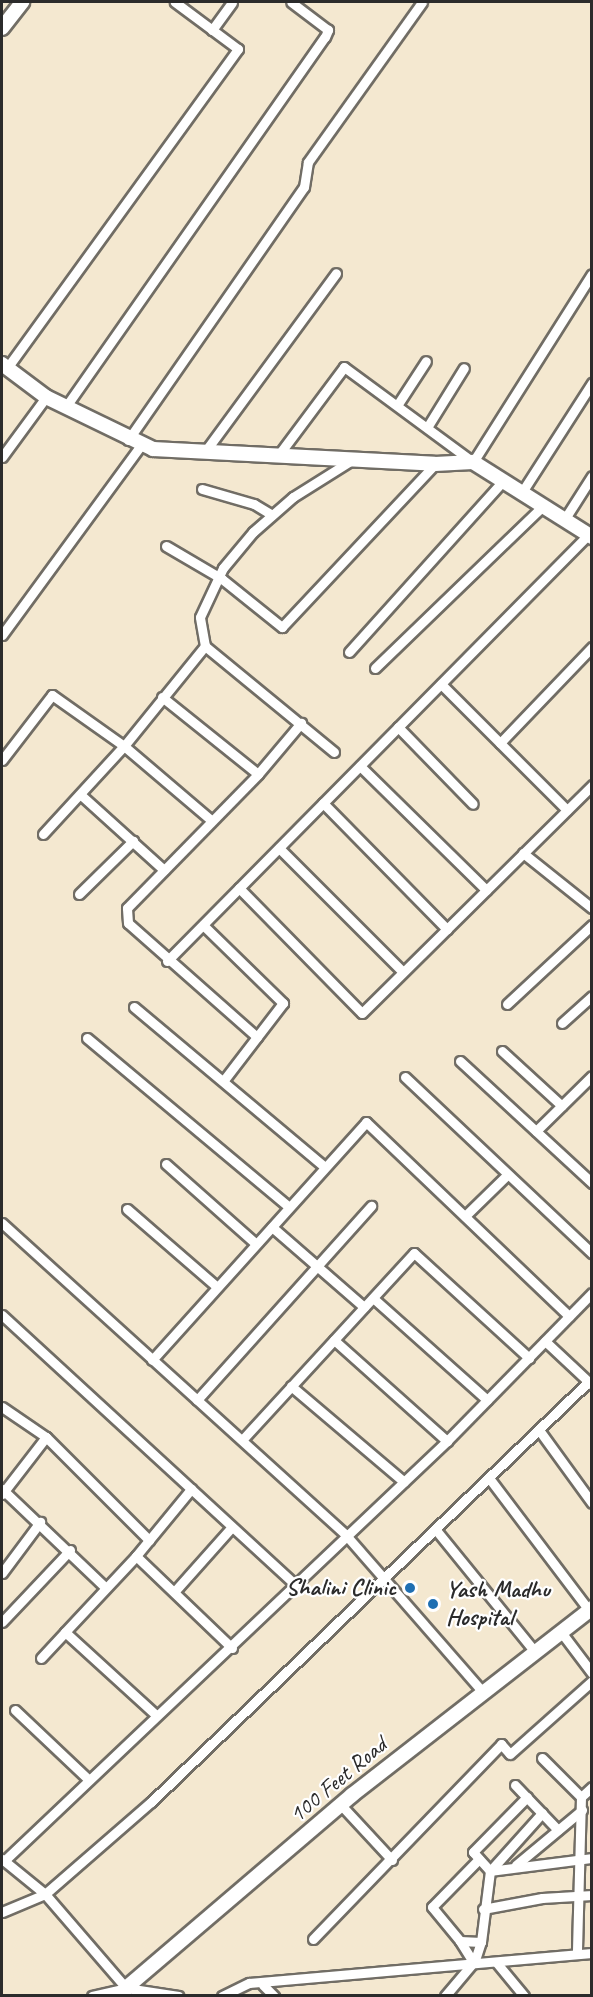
<!DOCTYPE html>
<html>
<head>
<meta charset="utf-8">
<style>
  body { margin:0 }
  #map { position:relative; width:593px; height:1997px; overflow:hidden; background:#f4e8d0; font-family:Caveat,sans-serif }
  div>[style] { position:absolute }
  [style*='--x'] { left:calc(var(--x)*1px); top:calc(var(--y)*1px); width:calc(var(--w)*1px); rotate:calc(var(--a)*1deg) }
  .roads { filter:drop-shadow(2px 0 #716d65) drop-shadow(-2px 0 #716d65) drop-shadow(0 2px #716d65) drop-shadow(0 -2px #716d65) }
  .street>* { height:9px; margin:-4.5px; padding:0 4.5px; transform-origin:4.5px; border-radius:4.5px; background:#fff }
  .secondary>* { height:14px; margin:-7px; padding:0 7px; transform-origin:7px; border-radius:7px; background:#fff }
  .dots>* { width:16px; height:16px; translate:-50% -50%; box-sizing:border-box; border:3px solid #fff; border-radius:50% }
  span { translate:-50% -50%; white-space:nowrap; text-align:center; line-height:1.15; -webkit-text-stroke:4.5px #fff; paint-order:stroke }
  .poi-label { font-size:24px; color:#2b2b2b; font-weight:700 }
  .right { translate:-100% -50%; text-align:right }
  .left { translate:0 -50%; text-align:left }
  .street-label { font-size:24px; color:#2b2b2b }
  .frame { position:absolute; inset:0; border:3px solid #2b2b2b; pointer-events:none }
</style>
</head>
<body>
<div id="map">
  <div class="roads">
    <div class="street">
      <div style="--x:212;--y:30;--w:34;--a:-54"></div>
      <div style="--x:7;--y:368;--w:394;--a:-54.1"></div>
      <div style="--x:238;--y:49;--w:79;--a:-143.3"></div>
      <div style="--x:398;--y:404;--w:51;--a:-56.9"></div>
      <div style="--x:67;--y:405;--w:449;--a:-55"></div>
      <div style="--x:325;--y:37;--w:8;--a:-67"></div>
      <div style="--x:328;--y:30;--w:46;--a:-142.9"></div>
      <div style="--x:428;--y:426;--w:68;--a:-58.2"></div>
      <div style="--x:128;--y:440;--w:308;--a:-55.2"></div>
      <div style="--x:304;--y:187;--w:25;--a:-81"></div>
      <div style="--x:308;--y:162;--w:196;--a:-54.5"></div>
      <div style="--x:204;--y:453;--w:223;--a:-53.7"></div>
      <div style="--x:2;--y:457;--w:74;--a:-53.7"></div>
      <div style="--x:277;--y:457;--w:112;--a:-53.3"></div>
      <div style="--x:344;--y:367;--w:160;--a:36.4"></div>
      <div style="--x:473;--y:462;--w:222;--a:-57.7"></div>
      <div style="--x:202;--y:489;--w:54;--a:16.1"></div>
      <div style="--x:254;--y:504;--w:21;--a:31"></div>
      <div style="--x:522;--y:492;--w:130;--a:-57.3"></div>
      <div style="--x:564;--y:520;--w:52;--a:-57.5"></div>
      <div style="--x:166;--y:546;--w:65;--a:30.5"></div>
      <div style="--x:222;--y:579;--w:77;--a:38.7"></div>
      <div style="--x:282;--y:627;--w:224;--a:-46.8"></div>
      <div style="--x:2;--y:635;--w:235;--a:-53.8"></div>
      <div style="--x:349;--y:652;--w:232;--a:-48"></div>
      <div style="--x:375;--y:668;--w:233;--a:-44"></div>
      <div style="--x:441;--y:684;--w:178;--a:45"></div>
      <div style="--x:162;--y:697;--w:123;--a:38.7"></div>
      <div style="--x:398;--y:727;--w:107;--a:45.8"></div>
      <div style="--x:500;--y:743;--w:133;--a:-46.2"></div>
      <div style="--x:334;--y:752;--w:167;--a:-140.6"></div>
      <div style="--x:205;--y:646;--w:29;--a:-100"></div>
      <div style="--x:200;--y:617;--w:54;--a:-64.9"></div>
      <div style="--x:223;--y:568;--w:47;--a:-50.2"></div>
      <div style="--x:253;--y:532;--w:53;--a:-41.2"></div>
      <div style="--x:293;--y:497;--w:70;--a:-32.1"></div>
      <div style="--x:2;--y:760;--w:82;--a:-52.4"></div>
      <div style="--x:52;--y:695;--w:88;--a:35.3"></div>
      <div style="--x:124;--y:746;--w:114;--a:40.4"></div>
      <div style="--x:360;--y:766;--w:177;--a:44.5"></div>
      <div style="--x:81;--y:795;--w:112;--a:42.1"></div>
      <div style="--x:323;--y:803;--w:177;--a:45.5"></div>
      <div style="--x:43;--y:834;--w:120;--a:-47.4"></div>
      <div style="--x:124;--y:746;--w:129;--a:-51"></div>
      <div style="--x:279;--y:848;--w:175;--a:45"></div>
      <div style="--x:523;--y:853;--w:88;--a:38.6"></div>
      <div style="--x:239;--y:888;--w:175;--a:45.5"></div>
      <div style="--x:362;--y:1013;--w:324;--a:-44.7"></div>
      <div style="--x:79;--y:894;--w:76;--a:-44.5"></div>
      <div style="--x:203;--y:925;--w:112;--a:44.3"></div>
      <div style="--x:283;--y:1003;--w:97;--a:127.5"></div>
      <div style="--x:167;--y:961;--w:599;--a:-45.34"></div>
      <div style="--x:507;--y:1004;--w:116;--a:-42.9"></div>
      <div style="--x:134;--y:1007;--w:249;--a:40"></div>
      <div style="--x:562;--y:1023;--w:40;--a:-42"></div>
      <div style="--x:257;--y:1037;--w:172;--a:-138.5"></div>
      <div style="--x:128;--y:923;--w:15;--a:-94"></div>
      <div style="--x:127;--y:908;--w:187;--a:-45.6"></div>
      <div style="--x:258;--y:774;--w:67;--a:-49.9"></div>
      <div style="--x:87;--y:1038;--w:263;--a:39.9"></div>
      <div style="--x:502;--y:1051;--w:81;--a:42.5"></div>
      <div style="--x:460;--y:1061;--w:180;--a:42.7"></div>
      <div style="--x:405;--y:1077;--w:257;--a:43.3"></div>
      <div style="--x:536;--y:1131;--w:78;--a:-44.5"></div>
      <div style="--x:166;--y:1164;--w:120;--a:41.6"></div>
      <div style="--x:127;--y:1209;--w:119;--a:40.9"></div>
      <div style="--x:465;--y:1216;--w:59;--a:-44.3"></div>
      <div style="--x:2;--y:1223;--w:463;--a:42.2"></div>
      <div style="--x:345;--y:1534;--w:210;--a:48.9"></div>
      <div style="--x:272;--y:1227;--w:122;--a:41"></div>
      <div style="--x:373;--y:1298;--w:153;--a:41.8"></div>
      <div style="--x:2;--y:1315;--w:396;--a:42.6"></div>
      <div style="--x:334;--y:1340;--w:152;--a:41.8"></div>
      <div style="--x:545;--y:1341;--w:64;--a:43.1"></div>
      <div style="--x:152;--y:1360;--w:320;--a:-48"></div>
      <div style="--x:366;--y:1122;--w:281;--a:43.7"></div>
      <div style="--x:291;--y:1386;--w:148;--a:40.3"></div>
      <div style="--x:197;--y:1400;--w:261;--a:-48.1"></div>
      <div style="--x:2;--y:1407;--w:53;--a:34.3"></div>
      <div style="--x:46;--y:1437;--w:146;--a:45"></div>
      <div style="--x:539;--y:1430;--w:90;--a:54"></div>
      <div style="--x:242;--y:1440;--w:254;--a:-47.4"></div>
      <div style="--x:414;--y:1253;--w:156;--a:42.4"></div>
      <div style="--x:489;--y:1478;--w:166;--a:52.9"></div>
      <div style="--x:2;--y:1489;--w:142;--a:43.6"></div>
      <div style="--x:2;--y:1494;--w:72;--a:-52.3"></div>
      <div style="--x:436;--y:1530;--w:157;--a:50.9"></div>
      <div style="--x:136;--y:1556;--w:87;--a:-50.6"></div>
      <div style="--x:2;--y:1573;--w:64;--a:-53.3"></div>
      <div style="--x:174;--y:1592;--w:87;--a:-48.3"></div>
      <div style="--x:2;--y:1622;--w:99;--a:-46.6"></div>
      <div style="--x:561;--y:1632;--w:51;--a:52.9"></div>
      <div style="--x:41;--y:1658;--w:35;--a:-47"></div>
      <div style="--x:15;--y:1710;--w:100;--a:43.4"></div>
      <div style="--x:156;--y:1715;--w:123;--a:-137.6"></div>
      <div style="--x:65;--y:1632;--w:104;--a:-46.9"></div>
      <div style="--x:136;--y:1556;--w:133;--a:43.8"></div>
      <div style="--x:542;--y:1758;--w:55;--a:45"></div>
      <div style="--x:581;--y:1797;--w:157;--a:91.5"></div>
      <div style="--x:515;--y:1785;--w:62;--a:46.3"></div>
      <div style="--x:527;--y:1797;--w:77;--a:134.5"></div>
      <div style="--x:473;--y:1852;--w:25;--a:48"></div>
      <div style="--x:490;--y:1871;--w:78;--a:-48.1"></div>
      <div style="--x:581;--y:1797;--w:15;--a:-42"></div>
      <div style="--x:341;--y:1805;--w:75;--a:47.2"></div>
      <div style="--x:2;--y:1859;--w:55;--a:39.1"></div>
      <div style="--x:45;--y:1894;--w:124;--a:49.2"></div>
      <div style="--x:479;--y:1859;--w:67;--a:134.4"></div>
      <div style="--x:432;--y:1907;--w:44;--a:50.5"></div>
      <div style="--x:460;--y:1941;--w:21;--a:3"></div>
      <div style="--x:4;--y:1861;--w:610;--a:-43.47"></div>
      <div style="--x:447;--y:1441;--w:207;--a:-45.6"></div>
      <div style="--x:516;--y:1865;--w:86;--a:-39.8"></div>
      <div style="--x:483;--y:1909;--w:60;--a:-10.6"></div>
      <div style="--x:542;--y:1898;--w:50;--a:-3.4"></div>
      <div style="--x:2;--y:1912;--w:47;--a:-22.7"></div>
      <div style="--x:45;--y:1894;--w:140;--a:-41"></div>
      <div style="--x:151;--y:1802;--w:606;--a:-43.86"></div>
      <div style="--x:313;--y:1939;--w:271;--a:-46"></div>
      <div style="--x:501;--y:1744;--w:13;--a:48"></div>
      <div style="--x:510;--y:1754;--w:110;--a:-41.7"></div>
      <div style="--x:460;--y:1941;--w:26;--a:58"></div>
      <div style="--x:496;--y:1962;--w:44;--a:50.5"></div>
      <div style="--x:474;--y:1963;--w:22;--a:-72"></div>
      <div style="--x:481;--y:1942;--w:72;--a:-82.8"></div>
      <div style="--x:490;--y:1871;--w:103;--a:-7.3"></div>
      <div style="--x:263;--y:1985;--w:16;--a:45"></div>
      <div style="--x:92;--y:1996;--w:35;--a:-13"></div>
      <div style="--x:126;--y:1988;--w:53;--a:8.7"></div>
      <div style="--x:222;--y:1996;--w:30;--a:-26"></div>
      <div style="--x:249;--y:1983;--w:344;--a:-5"></div>
      <div style="--x:445;--y:1996;--w:42;--a:-49.8"></div>
    </div>
    <div class="secondary">
      <div style="--x:2;--y:28;--w:33;--a:-52"></div>
      <div style="--x:2;--y:364;--w:55;--a:36.9"></div>
      <div style="--x:46;--y:397;--w:119;--a:25.9"></div>
      <div style="--x:153;--y:449;--w:282;--a:3"></div>
      <div style="--x:435;--y:464;--w:38;--a:-3"></div>
      <div style="--x:473;--y:462;--w:141;--a:32.2"></div>
      <div style="--x:122;--y:1996;--w:9;--a:-63"></div>
      <div style="--x:126;--y:1988;--w:297;--a:-40.5"></div>
      <div style="--x:352;--y:1795;--w:304;--a:-37.9"></div>
    </div>
  </div>
  <div class="dots">
    <div style="left:410px;top:1588px;background:#1f6fb2"></div>
    <div style="left:433px;top:1604px;background:#1f6fb2"></div>
  </div>
  <div class="poi-label">
    <span class="right" style="left:396px;top:1588px">Shalini Clinic</span>
    <span class="left" style="left:446px;top:1604px">Yash Madhu<br>Hospital</span>
  </div>
  <div class="street-label">
    <span style="left:338px;top:1780px;rotate:-40deg">100 Feet Road</span>
  </div>
  <div class="frame"></div>
</div>
</body>
</html>
